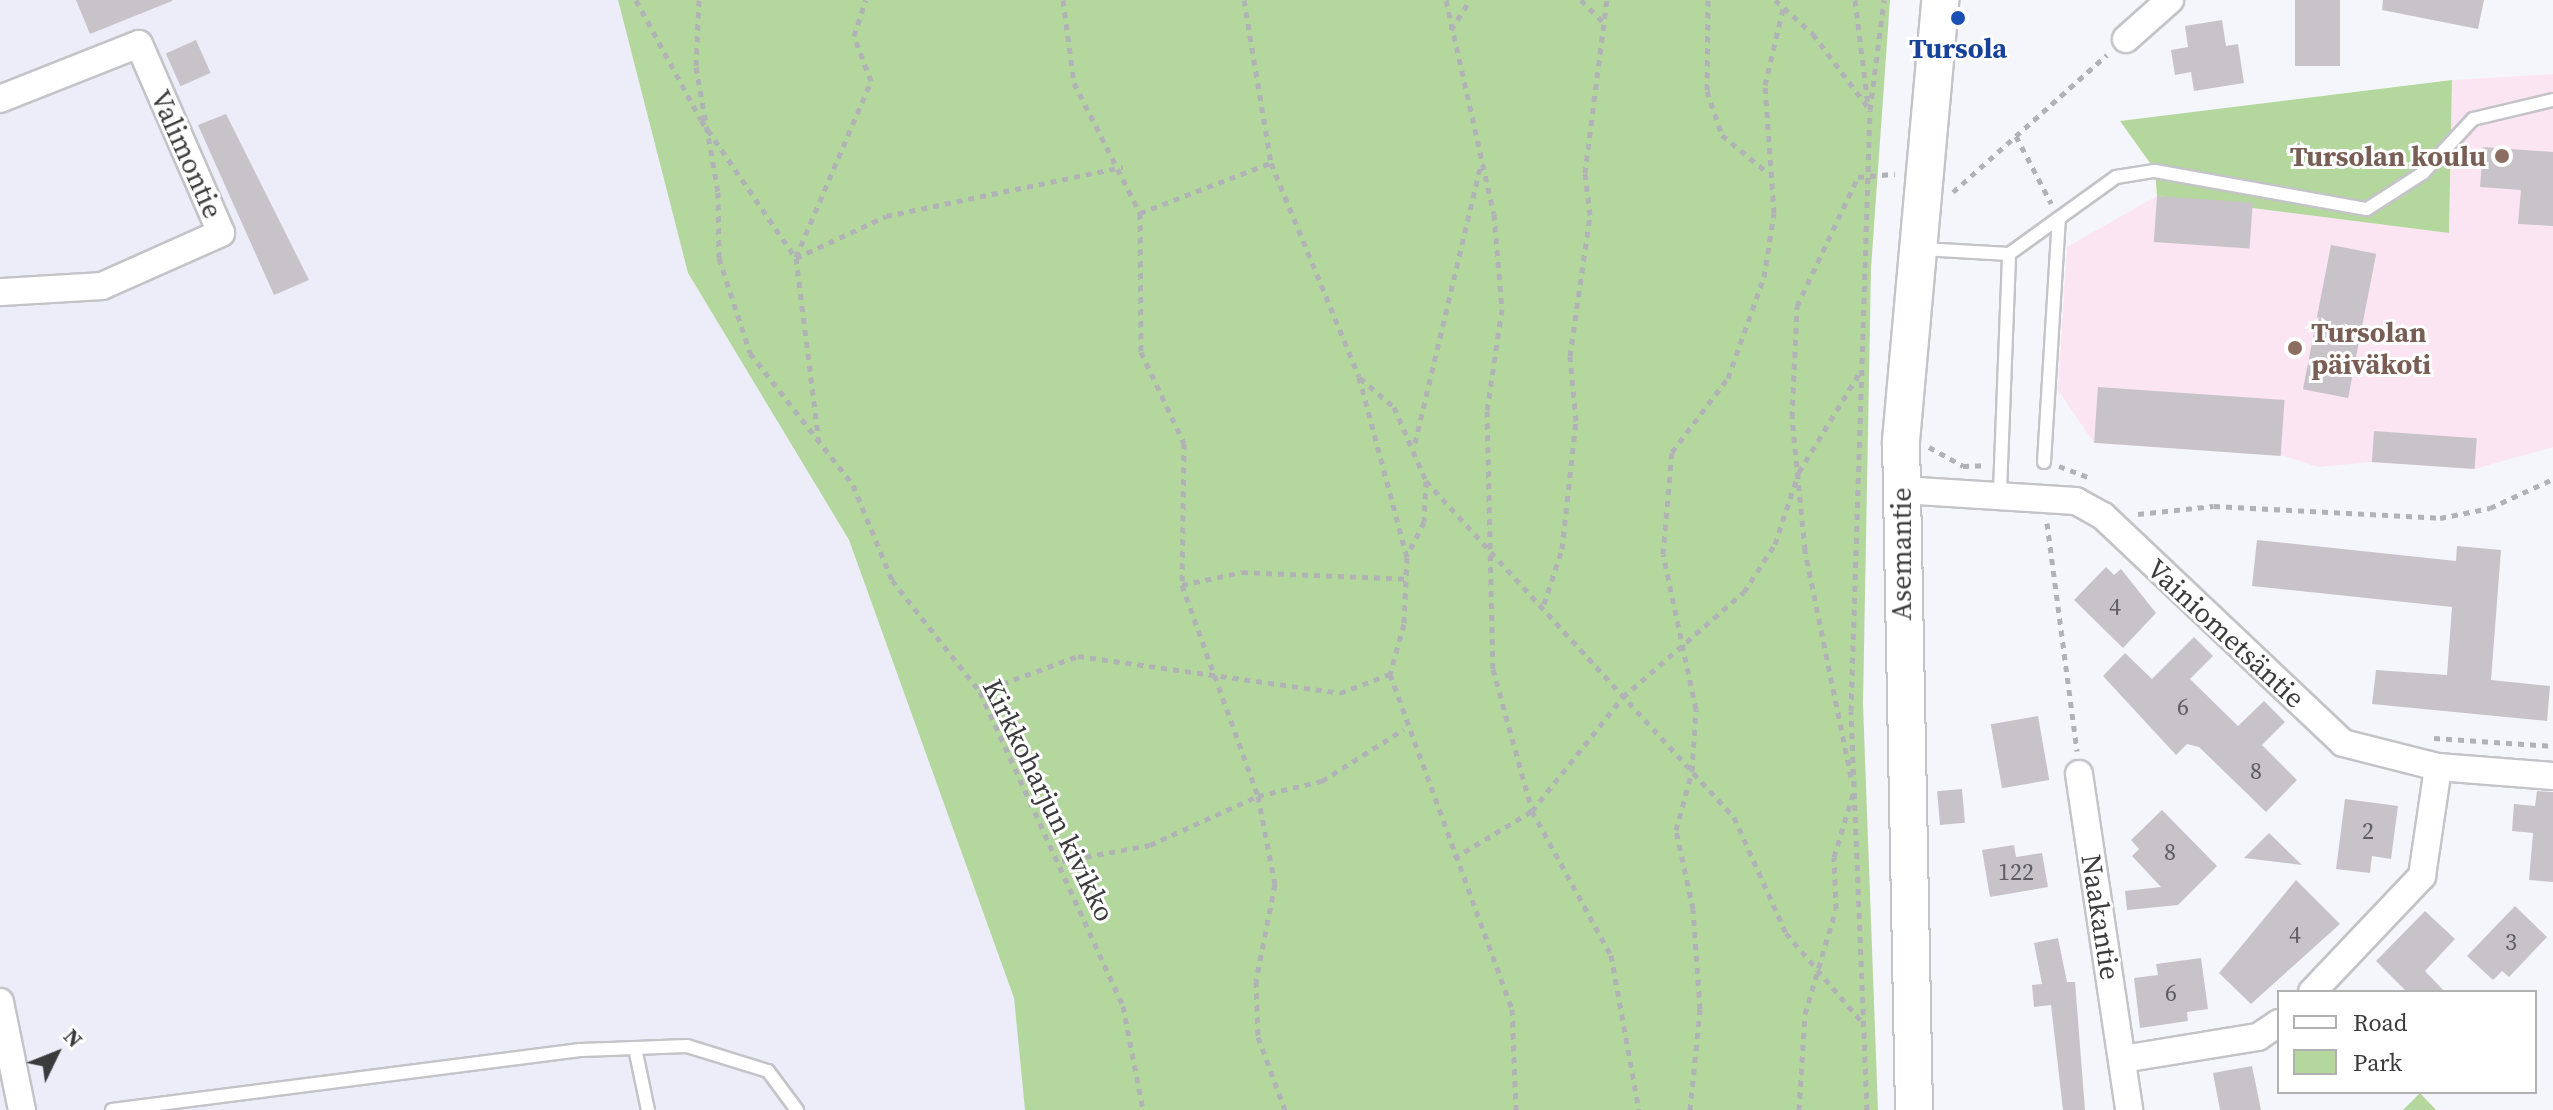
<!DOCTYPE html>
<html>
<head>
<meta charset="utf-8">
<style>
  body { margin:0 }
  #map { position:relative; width:2553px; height:1110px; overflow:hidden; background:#f5f6fb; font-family:"Source Serif 4",serif }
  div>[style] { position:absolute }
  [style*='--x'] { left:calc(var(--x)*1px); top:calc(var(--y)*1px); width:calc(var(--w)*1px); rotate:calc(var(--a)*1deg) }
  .built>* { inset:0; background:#ededfa }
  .education>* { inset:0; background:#fbe5f2 }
  .green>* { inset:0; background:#b4d79e }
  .building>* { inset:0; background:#c8c3c8; transform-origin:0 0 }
  .path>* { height:5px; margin-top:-2.5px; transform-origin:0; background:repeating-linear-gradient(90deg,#b1b2b6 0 6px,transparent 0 12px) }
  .roads { filter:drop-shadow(2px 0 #c3c3c8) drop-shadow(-2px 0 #c3c3c8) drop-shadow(0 2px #c3c3c8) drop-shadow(0 -2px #c3c3c8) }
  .lane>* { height:12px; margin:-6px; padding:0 6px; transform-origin:6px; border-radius:6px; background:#fff }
  .street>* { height:26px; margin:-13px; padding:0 13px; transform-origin:13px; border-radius:13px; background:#fff }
  .secondary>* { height:36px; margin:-18px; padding:0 18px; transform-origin:18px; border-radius:18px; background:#fff }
  .dots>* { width:22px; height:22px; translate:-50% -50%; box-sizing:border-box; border:4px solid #fff; border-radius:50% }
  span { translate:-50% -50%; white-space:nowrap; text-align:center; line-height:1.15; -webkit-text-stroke:6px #fff; paint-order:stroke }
  .number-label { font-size:24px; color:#5e5d60 }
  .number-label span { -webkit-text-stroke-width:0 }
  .transit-label { font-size:28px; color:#164399; font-weight:700 }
  .street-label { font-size:28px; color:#3b3b3d }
  .education-label { font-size:28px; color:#785e54; font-weight:700 }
  .right { translate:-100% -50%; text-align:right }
  .left { translate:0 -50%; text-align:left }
  .legend { position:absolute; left:2277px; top:990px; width:260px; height:104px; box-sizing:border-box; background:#fff; border:2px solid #b1b1b1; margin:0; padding:10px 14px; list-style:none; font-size:24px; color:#3b3b3d }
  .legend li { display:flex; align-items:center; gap:16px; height:40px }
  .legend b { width:40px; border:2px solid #b1b1b1 }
  .north { position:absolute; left:16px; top:1014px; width:80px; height:80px; -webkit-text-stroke:6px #fff; paint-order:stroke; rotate:47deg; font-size:22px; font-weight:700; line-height:32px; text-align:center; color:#3b3b3d }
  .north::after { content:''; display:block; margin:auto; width:28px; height:36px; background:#3b3b3d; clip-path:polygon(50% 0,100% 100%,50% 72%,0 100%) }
</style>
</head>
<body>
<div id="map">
  <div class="built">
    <div style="clip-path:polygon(0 0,618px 0,688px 273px,849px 540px,1014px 998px,1025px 1110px,0 1110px)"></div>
  </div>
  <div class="education">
    <div style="clip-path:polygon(2553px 74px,2553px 447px,2475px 469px,2372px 462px,2318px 467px,2281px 455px,2094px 443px,2058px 390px,2067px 247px,2157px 196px,2449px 233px,2452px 80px)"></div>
  </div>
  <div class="green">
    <div style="clip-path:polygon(618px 0,1890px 0,1871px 269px,1863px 704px,1878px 1110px,1025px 1110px,1014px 998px,849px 540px,688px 273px)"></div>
    <div style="clip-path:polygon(2452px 80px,2449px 233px,2157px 196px,2155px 170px,2120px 121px)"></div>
    <div style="clip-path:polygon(2420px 1093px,2436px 1110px,2403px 1110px)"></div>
  </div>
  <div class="building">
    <div style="clip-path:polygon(76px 0,172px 0,172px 1px,90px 34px)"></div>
    <div style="left:2295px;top:0;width:45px;height:66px"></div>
    <div style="clip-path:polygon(2383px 0,2484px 0,2478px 29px,2382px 10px)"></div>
    <div style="clip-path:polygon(2222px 20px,2226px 46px,2238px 44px,2244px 83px,2194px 91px,2191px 72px,2175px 75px,2171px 50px,2188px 47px,2185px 26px)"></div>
    <div style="left:196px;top:40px;width:36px;height:33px;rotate:66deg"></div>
    <div style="clip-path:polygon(226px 114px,309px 280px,274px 295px,198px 125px)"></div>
    <div style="clip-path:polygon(2483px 147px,2553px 152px,2553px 226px,2518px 224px,2521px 190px,2480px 187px)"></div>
    <div style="left:2157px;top:196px;width:96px;height:46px;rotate:4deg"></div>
    <div style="left:2331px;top:245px;width:46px;height:147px;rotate:11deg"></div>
    <div style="left:2098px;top:387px;width:187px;height:56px;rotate:4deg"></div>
    <div style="left:2374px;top:431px;width:103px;height:31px;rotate:4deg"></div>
    <div style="clip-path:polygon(2257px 540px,2456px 561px,2457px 546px,2501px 550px,2491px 680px,2550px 686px,2547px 721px,2372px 704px,2376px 670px,2447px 675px,2452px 607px,2252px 586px)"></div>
    <div style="clip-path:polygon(2106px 567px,2114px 575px,2121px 569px,2156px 613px,2123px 648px,2074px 600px)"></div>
    <div style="clip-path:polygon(2194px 637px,2213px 656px,2190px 679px,2238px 726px,2264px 701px,2285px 722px,2262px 745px,2297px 780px,2266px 812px,2199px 747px,2187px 744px,2176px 755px,2103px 676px,2125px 653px,2152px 679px)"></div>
    <div style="left:2038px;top:716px;width:65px;height:48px;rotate:80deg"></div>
    <div style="left:1962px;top:789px;width:34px;height:25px;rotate:85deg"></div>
    <div style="clip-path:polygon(2537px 791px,2553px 792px,2553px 882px,2529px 880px,2533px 833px,2512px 831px,2514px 804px,2535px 806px)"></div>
    <div style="clip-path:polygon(2345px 799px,2398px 806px,2391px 859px,2372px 856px,2370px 873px,2336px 869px)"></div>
    <div style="clip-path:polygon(2162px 810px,2217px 866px,2178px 905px,2127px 910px,2125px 891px,2161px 887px,2132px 856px,2139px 849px,2131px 840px)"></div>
    <div style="clip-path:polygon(2269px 833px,2302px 865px,2244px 858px)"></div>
    <div style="clip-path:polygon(2014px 845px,2016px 857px,2042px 853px,2048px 887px,1990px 897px,1982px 850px)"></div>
    <div style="clip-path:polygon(2296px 880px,2340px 924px,2251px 1004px,2219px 973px)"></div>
    <div style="clip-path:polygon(2515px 906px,2547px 937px,2509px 977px,2502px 971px,2493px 980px,2467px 956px)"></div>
    <div style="clip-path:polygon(2425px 911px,2455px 939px,2425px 971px,2445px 992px,2407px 992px,2376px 961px)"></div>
    <div style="clip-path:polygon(2058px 938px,2067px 982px,2075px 982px,2085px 1110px,2063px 1110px,2051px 1005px,2034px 1007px,2032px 985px,2042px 984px,2034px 943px)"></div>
    <div style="clip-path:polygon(2201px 958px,2208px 1009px,2187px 1012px,2188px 1021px,2140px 1028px,2134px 978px,2158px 975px,2156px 964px)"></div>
    <div style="clip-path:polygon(2252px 1066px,2261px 1110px,2220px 1110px,2213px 1073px)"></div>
  </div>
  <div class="path">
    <div style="--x:636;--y:0;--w:136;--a:61.6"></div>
    <div style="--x:701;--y:120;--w:168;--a:55.5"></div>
    <div style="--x:796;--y:258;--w:185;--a:82.9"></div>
    <div style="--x:699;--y:0;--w:67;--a:92.6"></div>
    <div style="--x:696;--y:67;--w:127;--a:80"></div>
    <div style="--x:718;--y:192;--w:66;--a:89.1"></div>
    <div style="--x:719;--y:258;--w:100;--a:71.9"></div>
    <div style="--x:750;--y:353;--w:167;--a:52"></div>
    <div style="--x:853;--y:485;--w:103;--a:67.7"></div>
    <div style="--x:892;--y:580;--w:142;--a:51.8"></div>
    <div style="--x:980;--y:692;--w:345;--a:65.5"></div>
    <div style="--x:1123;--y:1006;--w:106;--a:79.1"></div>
    <div style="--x:1063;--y:0;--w:84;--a:82.5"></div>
    <div style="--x:1074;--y:83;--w:146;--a:63.1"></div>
    <div style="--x:1140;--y:213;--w:139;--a:89.6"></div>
    <div style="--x:1141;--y:352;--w:101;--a:64.7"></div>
    <div style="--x:1184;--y:443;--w:142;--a:90.8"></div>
    <div style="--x:1182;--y:585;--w:224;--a:70.2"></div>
    <div style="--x:1258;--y:796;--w:90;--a:79.1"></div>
    <div style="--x:1275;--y:884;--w:99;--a:101.1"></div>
    <div style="--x:1256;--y:981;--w:56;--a:88"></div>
    <div style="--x:1258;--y:1037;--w:78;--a:69.7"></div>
    <div style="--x:1244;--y:0;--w:165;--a:80.6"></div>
    <div style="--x:1271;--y:163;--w:231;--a:67.6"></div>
    <div style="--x:1359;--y:377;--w:186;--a:75.1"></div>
    <div style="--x:1407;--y:557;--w:67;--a:92.6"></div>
    <div style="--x:1404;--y:624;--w:52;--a:105.6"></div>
    <div style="--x:1390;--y:674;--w:357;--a:70"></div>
    <div style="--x:1512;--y:1009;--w:101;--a:87.7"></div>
    <div style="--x:1446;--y:0;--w:219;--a:77.4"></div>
    <div style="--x:1494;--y:214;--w:95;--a:85.2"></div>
    <div style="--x:1502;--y:309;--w:103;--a:98.4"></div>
    <div style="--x:1487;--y:411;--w:258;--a:88.7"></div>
    <div style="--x:1493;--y:669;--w:147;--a:74.6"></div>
    <div style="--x:1532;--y:811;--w:164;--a:61.3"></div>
    <div style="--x:1611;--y:955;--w:158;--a:79.8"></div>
    <div style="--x:1581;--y:0;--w:31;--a:45"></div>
    <div style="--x:1708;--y:0;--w:91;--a:90.6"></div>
    <div style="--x:1707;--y:91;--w:46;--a:71.2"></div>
    <div style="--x:1722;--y:135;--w:60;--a:39.6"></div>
    <div style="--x:1775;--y:0;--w:51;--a:41.8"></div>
    <div style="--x:1813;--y:34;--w:95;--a:53.1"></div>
    <div style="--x:1855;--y:0;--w:106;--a:82.9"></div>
    <div style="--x:1451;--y:30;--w:36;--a:-58"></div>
    <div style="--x:2016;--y:136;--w:76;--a:62.4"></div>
    <div style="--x:1953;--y:192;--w:206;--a:-41.7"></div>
    <div style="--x:1140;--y:213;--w:139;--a:-21"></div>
    <div style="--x:796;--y:257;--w:191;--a:-66.9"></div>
    <div style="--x:871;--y:81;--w:48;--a:-110.7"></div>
    <div style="--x:854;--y:36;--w:38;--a:-72"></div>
    <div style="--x:796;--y:258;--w:99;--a:-25"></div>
    <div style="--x:886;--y:216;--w:242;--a:-11.7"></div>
    <div style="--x:1360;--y:378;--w:45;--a:40.5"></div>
    <div style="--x:1394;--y:407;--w:81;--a:66.6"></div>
    <div style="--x:1426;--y:481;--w:41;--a:92.8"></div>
    <div style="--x:1424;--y:522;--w:38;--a:117"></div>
    <div style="--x:1415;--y:443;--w:288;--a:-76.7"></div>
    <div style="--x:1929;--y:447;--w:39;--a:29"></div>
    <div style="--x:1963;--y:466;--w:23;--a:-2"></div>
    <div style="--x:2059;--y:466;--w:34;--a:21"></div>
    <div style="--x:1426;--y:481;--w:456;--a:47.5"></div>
    <div style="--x:1734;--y:817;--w:127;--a:65.9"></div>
    <div style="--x:1786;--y:933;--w:118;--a:49.5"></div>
    <div style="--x:2138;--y:514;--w:76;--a:-6"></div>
    <div style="--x:2214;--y:506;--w:226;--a:3"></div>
    <div style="--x:2440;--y:518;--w:51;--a:-11.3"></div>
    <div style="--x:2490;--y:508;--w:69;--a:-24.7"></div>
    <div style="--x:2047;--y:523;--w:230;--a:82.5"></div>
    <div style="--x:1182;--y:585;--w:61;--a:-12.2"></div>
    <div style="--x:1242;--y:572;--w:164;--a:2.4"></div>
    <div style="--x:1544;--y:604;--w:58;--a:-71.9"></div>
    <div style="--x:1562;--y:549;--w:129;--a:-83.8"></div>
    <div style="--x:1576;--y:421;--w:65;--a:-95.3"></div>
    <div style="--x:1570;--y:356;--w:142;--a:-81.9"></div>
    <div style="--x:1590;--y:215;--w:42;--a:-96.8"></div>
    <div style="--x:1585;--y:173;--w:174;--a:-82.8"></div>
    <div style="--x:980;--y:692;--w:104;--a:-20.2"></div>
    <div style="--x:1078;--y:656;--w:265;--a:8"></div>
    <div style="--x:1340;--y:693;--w:53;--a:-20.8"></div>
    <div style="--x:2434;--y:738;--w:119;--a:3.8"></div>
    <div style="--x:1851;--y:777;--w:232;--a:-101.5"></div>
    <div style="--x:1805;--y:550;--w:134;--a:-95.6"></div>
    <div style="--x:1792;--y:417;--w:111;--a:-87.4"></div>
    <div style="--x:1797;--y:306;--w:143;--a:-64.7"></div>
    <div style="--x:1858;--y:177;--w:37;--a:-5"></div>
    <div style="--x:1454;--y:858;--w:91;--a:-31.1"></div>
    <div style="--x:1532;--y:811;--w:146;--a:-51.4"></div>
    <div style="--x:1623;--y:697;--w:160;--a:-41"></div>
    <div style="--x:1744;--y:592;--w:57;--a:-57.1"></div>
    <div style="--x:1775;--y:544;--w:76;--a:-71.6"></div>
    <div style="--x:1799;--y:472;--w:117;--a:-58.6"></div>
    <div style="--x:1062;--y:861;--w:89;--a:-10.3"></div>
    <div style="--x:1150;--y:845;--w:119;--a:-24.4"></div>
    <div style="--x:1258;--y:796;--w:66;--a:-13.2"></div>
    <div style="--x:1322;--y:781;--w:97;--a:-32.4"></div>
    <div style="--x:1690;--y:1110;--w:101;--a:-84.3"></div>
    <div style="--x:1700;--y:1009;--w:100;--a:-94"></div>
    <div style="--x:1693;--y:909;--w:81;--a:-102.1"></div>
    <div style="--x:1676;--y:830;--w:61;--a:-74.8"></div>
    <div style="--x:1692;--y:771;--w:62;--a:-86.3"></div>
    <div style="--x:1696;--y:709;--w:158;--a:-102"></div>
    <div style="--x:1663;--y:554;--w:102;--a:-85"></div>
    <div style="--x:1672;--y:452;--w:93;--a:-52.9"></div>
    <div style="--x:1728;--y:378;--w:107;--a:-70.4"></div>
    <div style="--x:1764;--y:277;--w:65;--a:-81.1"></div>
    <div style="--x:1774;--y:213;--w:128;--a:-94"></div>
    <div style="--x:1765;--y:85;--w:78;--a:-76.7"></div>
    <div style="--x:1799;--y:1110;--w:96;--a:-86.4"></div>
    <div style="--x:1805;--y:1014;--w:109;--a:-73.6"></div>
    <div style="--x:1836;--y:909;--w:52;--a:-92.2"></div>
    <div style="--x:1834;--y:857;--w:66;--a:-73.2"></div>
    <div style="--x:1867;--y:1110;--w:399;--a:-92.3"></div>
    <div style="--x:1851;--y:711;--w:601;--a:-88.19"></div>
    <div style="--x:1870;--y:110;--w:111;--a:-82.7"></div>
  </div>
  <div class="roads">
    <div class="lane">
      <div style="--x:1922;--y:249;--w:87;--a:3.3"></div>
      <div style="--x:2009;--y:254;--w:132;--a:-35.7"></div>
      <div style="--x:2116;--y:177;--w:39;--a:-9"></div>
      <div style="--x:2155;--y:171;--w:215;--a:10.2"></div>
      <div style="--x:2367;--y:209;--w:67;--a:-32.7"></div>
      <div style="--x:2423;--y:173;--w:74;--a:-47.2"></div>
      <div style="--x:2473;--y:119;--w:82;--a:-13.4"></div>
      <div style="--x:2044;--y:462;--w:243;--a:-86.5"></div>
      <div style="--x:2000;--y:491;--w:237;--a:-87.8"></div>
      <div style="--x:635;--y:1048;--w:63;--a:78.2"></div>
      <div style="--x:112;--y:1110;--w:472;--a:-7.3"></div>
      <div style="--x:580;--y:1050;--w:107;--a:-2.1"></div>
      <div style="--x:687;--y:1046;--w:85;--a:17.2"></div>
      <div style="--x:768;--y:1071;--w:49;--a:53.4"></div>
    </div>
    <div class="street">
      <div style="--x:2126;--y:39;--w:59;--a:-41.6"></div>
      <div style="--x:0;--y:99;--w:149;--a:-21.6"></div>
      <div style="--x:139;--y:44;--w:206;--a:66.5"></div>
      <div style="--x:221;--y:233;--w:130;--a:156"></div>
      <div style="--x:102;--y:286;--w:102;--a:176.6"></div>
      <div style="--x:1902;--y:490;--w:174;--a:3.6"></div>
      <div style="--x:2076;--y:501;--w:31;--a:29"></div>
      <div style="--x:2103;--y:516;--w:330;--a:43.4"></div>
      <div style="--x:2343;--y:743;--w:98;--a:14.2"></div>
      <div style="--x:2438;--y:767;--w:115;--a:4.5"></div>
      <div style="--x:2079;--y:774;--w:340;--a:81.5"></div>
      <div style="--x:2312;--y:992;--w:160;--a:-46.5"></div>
      <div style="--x:2422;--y:876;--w:110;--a:-81.6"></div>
      <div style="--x:0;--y:1002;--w:110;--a:78.5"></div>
      <div style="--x:2123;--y:1059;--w:137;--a:-9.3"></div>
      <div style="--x:2258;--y:1037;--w:25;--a:-34"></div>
    </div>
    <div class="secondary">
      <div style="--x:1914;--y:1110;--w:669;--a:-91.11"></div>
      <div style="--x:1901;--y:441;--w:443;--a:-84.9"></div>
    </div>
  </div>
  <div class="dots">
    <div style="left:1958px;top:18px;background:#1a4fb4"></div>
    <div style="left:2502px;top:156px;background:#8d6e63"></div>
    <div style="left:2295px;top:348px;background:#8d6e63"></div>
  </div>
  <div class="number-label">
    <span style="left:2115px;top:607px">4</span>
    <span style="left:2183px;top:707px">6</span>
    <span style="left:2256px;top:771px">8</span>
    <span style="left:2368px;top:831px">2</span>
    <span style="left:2170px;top:852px">8</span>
    <span style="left:2016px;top:872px">122</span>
    <span style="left:2295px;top:935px">4</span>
    <span style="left:2511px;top:942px">3</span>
    <span style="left:2171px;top:993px">6</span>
  </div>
  <div class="transit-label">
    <span style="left:1958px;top:48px">Tursola</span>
  </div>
  <div class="street-label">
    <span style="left:187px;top:154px;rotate:66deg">Valimontie</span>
    <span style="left:1901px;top:554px;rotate:-90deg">Asemantie</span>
    <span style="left:2226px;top:633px;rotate:43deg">Vainiometsäntie</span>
    <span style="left:1049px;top:800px;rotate:64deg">Kirkkoharjun kivikko</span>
    <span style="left:2101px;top:917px;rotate:81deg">Naakantie</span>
  </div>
  <div class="education-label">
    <span class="right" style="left:2486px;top:156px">Tursolan koulu</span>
    <span class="left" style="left:2311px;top:348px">Tursolan<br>päiväkoti</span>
  </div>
  <ul class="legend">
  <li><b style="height:10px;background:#fff"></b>Road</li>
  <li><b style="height:22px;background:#b4d79e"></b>Park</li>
  </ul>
  <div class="north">N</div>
</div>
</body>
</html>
